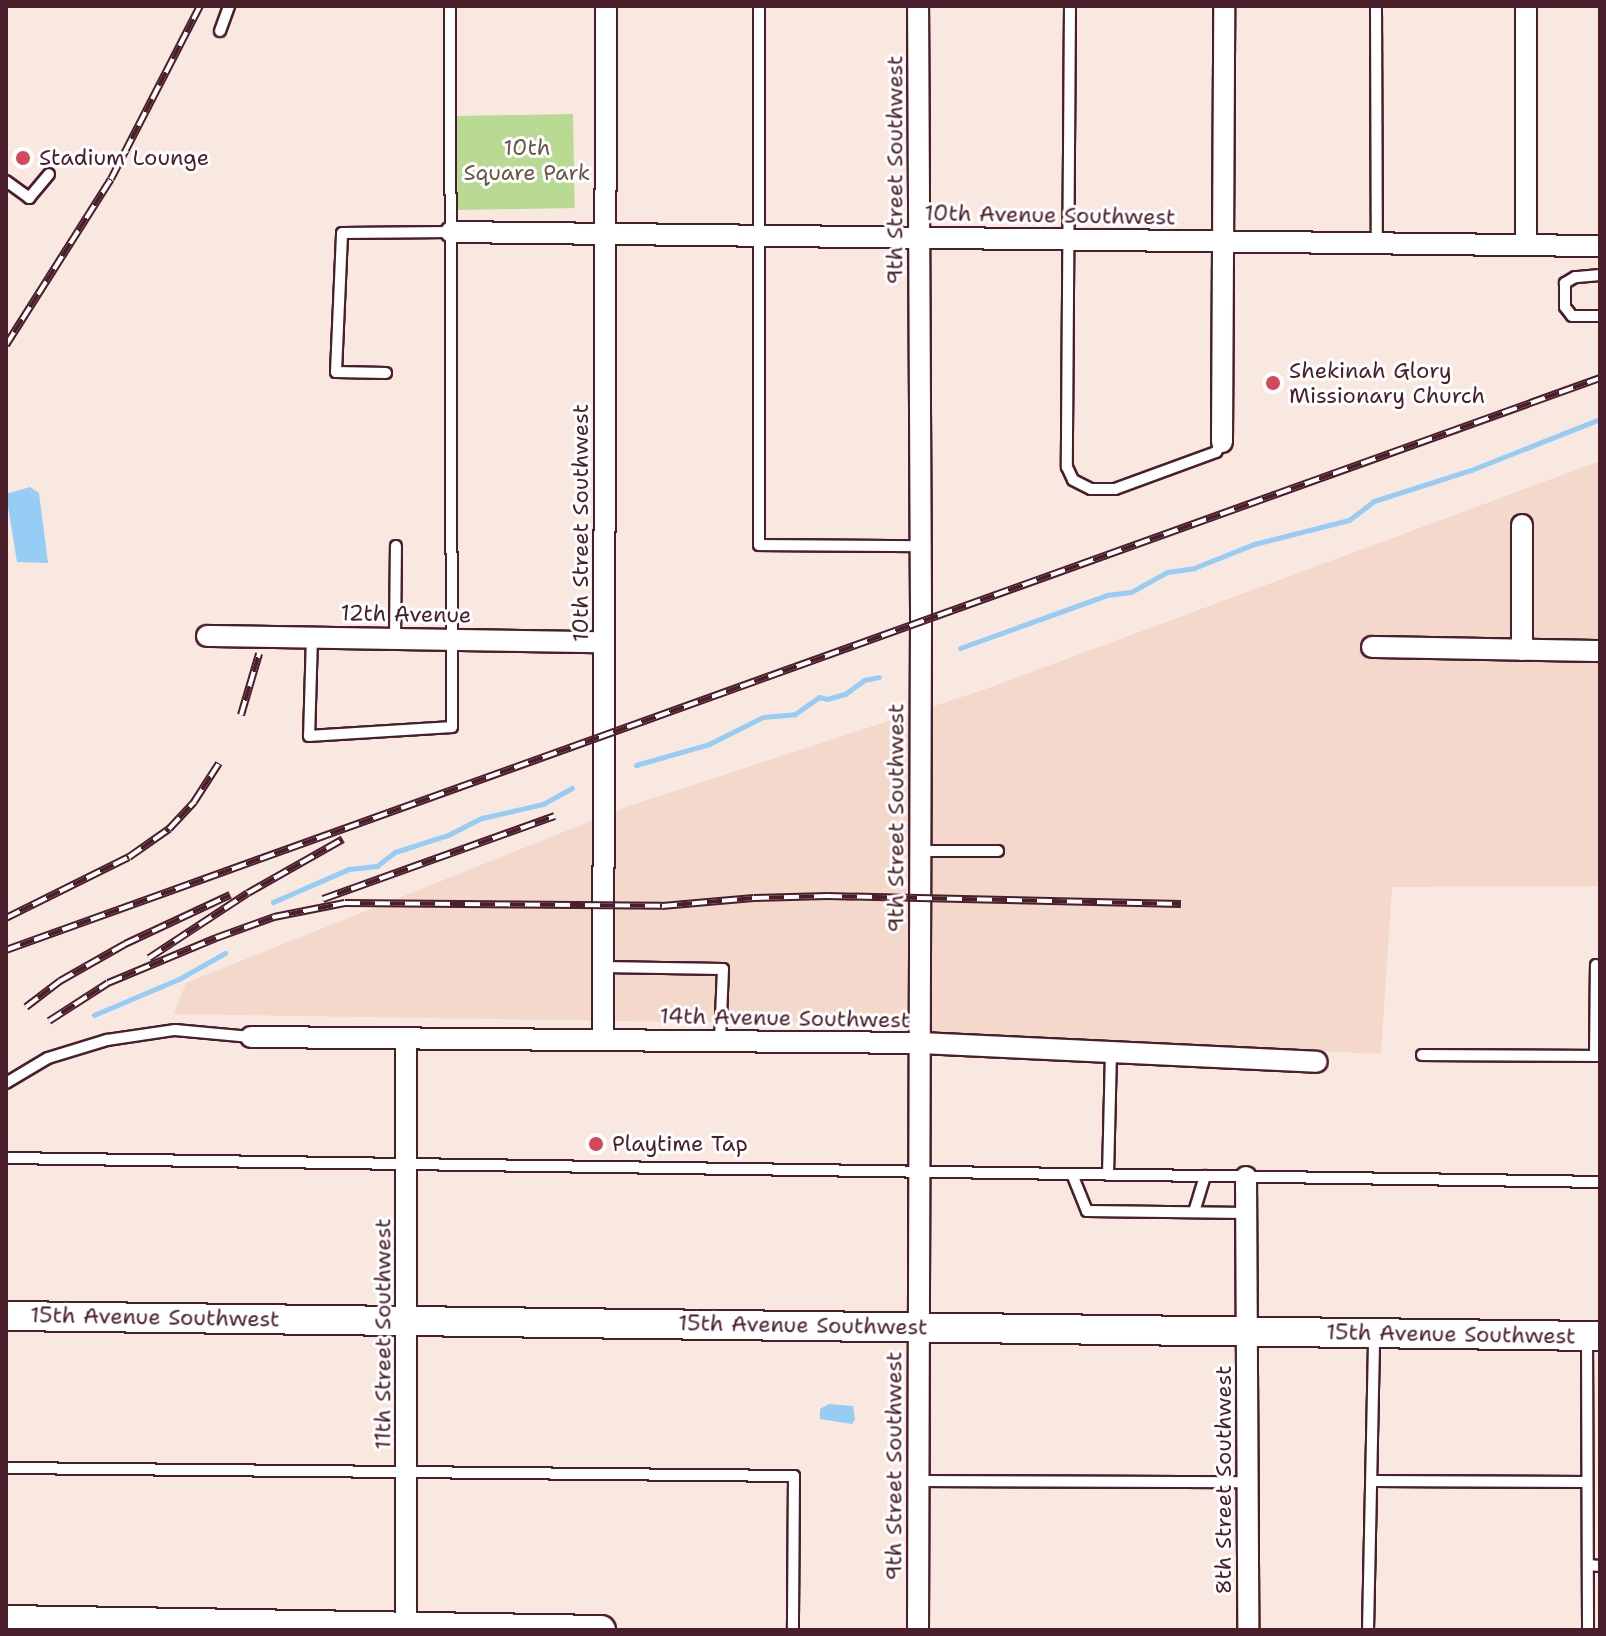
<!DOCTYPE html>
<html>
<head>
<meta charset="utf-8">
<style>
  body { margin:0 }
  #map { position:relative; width:1606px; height:1636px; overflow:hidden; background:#f8e8e0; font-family:"Shantell Sans",sans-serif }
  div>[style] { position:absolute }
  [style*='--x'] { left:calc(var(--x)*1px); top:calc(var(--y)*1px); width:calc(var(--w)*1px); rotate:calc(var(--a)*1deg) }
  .built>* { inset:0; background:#f3d8cb }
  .green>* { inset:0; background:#b9da93; transform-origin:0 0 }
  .water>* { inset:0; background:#97ccf5 }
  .stream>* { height:5px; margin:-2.5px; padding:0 2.5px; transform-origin:2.5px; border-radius:2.5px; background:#97ccf5 }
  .roads { filter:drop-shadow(2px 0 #4a1f2b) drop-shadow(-2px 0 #4a1f2b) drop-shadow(0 2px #4a1f2b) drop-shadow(0 -2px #4a1f2b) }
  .service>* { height:10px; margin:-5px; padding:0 5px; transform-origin:5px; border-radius:5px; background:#fff }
  .minor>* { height:20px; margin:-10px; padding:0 10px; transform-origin:10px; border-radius:10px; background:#fff }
  .secondary>* { height:28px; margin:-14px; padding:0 14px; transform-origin:14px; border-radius:14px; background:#fff }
  .rail>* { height:8px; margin-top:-4px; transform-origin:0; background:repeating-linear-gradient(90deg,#fff 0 15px,#4a1f2b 0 30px); box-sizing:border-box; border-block:2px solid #4a1f2b }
  .dots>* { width:22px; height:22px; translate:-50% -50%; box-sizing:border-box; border:4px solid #fff; border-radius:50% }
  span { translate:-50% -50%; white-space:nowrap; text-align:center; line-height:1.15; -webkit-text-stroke:6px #fff; paint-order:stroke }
  .park-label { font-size:22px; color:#6b574a }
  .poi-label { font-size:22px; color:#4a1f2b }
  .left { translate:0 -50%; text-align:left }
  .street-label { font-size:22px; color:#4a1f2b }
  .frame { position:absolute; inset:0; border:8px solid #4a1f2b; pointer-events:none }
</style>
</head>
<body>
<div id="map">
  <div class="built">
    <div style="clip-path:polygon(1600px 461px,1600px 886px,1392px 887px,1381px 1054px,932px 1033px,872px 1025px,174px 1014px,186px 983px,629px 806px,986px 689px)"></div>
  </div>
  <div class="green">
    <div style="left:573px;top:114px;width:94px;height:117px;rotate:89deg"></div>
  </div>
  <div class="water">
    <div style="clip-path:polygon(30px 487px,39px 493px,48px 563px,17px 562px,6px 494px)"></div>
    <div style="clip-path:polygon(829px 1404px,853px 1406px,855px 1419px,852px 1424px,820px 1419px,820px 1409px)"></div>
  </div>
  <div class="stream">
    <div style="--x:960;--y:648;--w:156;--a:-19.8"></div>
    <div style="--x:1107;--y:595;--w:24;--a:-7"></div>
    <div style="--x:1131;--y:592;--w:41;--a:-29.1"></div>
    <div style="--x:1167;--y:572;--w:27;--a:-8"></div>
    <div style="--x:1194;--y:568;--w:65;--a:-21.8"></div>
    <div style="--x:1254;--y:544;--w:98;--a:-14.2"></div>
    <div style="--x:1349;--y:520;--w:31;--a:-37"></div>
    <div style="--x:1374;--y:501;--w:102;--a:-17.7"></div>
    <div style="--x:1471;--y:470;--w:139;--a:-21.6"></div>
    <div style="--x:636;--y:765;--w:76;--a:-16"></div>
    <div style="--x:709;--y:744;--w:60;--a:-26.6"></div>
    <div style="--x:763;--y:717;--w:32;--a:-5"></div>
    <div style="--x:795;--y:714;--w:29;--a:-35"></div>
    <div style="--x:819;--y:697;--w:8;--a:14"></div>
    <div style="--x:827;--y:699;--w:19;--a:-16"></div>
    <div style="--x:845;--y:694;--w:24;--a:-36"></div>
    <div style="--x:864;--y:680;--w:15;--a:-11"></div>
    <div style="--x:273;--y:902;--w:83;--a:-23.5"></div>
    <div style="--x:349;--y:869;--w:28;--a:-6"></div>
    <div style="--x:377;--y:866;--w:23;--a:-38"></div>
    <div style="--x:395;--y:852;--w:56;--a:-17.8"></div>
    <div style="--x:448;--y:835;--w:38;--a:-27"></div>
    <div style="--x:482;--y:818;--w:63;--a:-12.9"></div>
    <div style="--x:543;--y:804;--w:33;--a:-29"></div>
    <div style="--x:94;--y:1015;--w:92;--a:-23"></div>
    <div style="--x:179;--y:979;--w:53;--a:-29.5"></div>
  </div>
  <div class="roads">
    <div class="service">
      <div style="--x:759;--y:6;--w:539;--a:90"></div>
      <div style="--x:759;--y:545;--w:162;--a:0.4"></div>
      <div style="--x:1070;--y:6;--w:461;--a:90.4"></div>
      <div style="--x:1067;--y:467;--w:14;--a:65"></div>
      <div style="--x:1073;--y:480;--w:20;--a:27"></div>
      <div style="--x:1091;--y:489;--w:24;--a:0"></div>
      <div style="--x:1115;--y:489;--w:108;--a:-20.1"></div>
      <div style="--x:1216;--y:452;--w:12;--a:-59"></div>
      <div style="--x:1376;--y:6;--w:237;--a:89.8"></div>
      <div style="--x:220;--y:31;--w:27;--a:-70"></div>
      <div style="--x:6;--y:181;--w:29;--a:36"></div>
      <div style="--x:29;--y:198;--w:31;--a:-50"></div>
      <div style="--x:1600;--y:275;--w:25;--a:175"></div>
      <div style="--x:1575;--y:277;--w:12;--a:149"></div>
      <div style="--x:1565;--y:283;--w:24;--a:90"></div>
      <div style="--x:1565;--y:307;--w:11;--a:52"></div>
      <div style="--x:1572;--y:316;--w:28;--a:0"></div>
      <div style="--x:386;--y:373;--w:50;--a:-178.9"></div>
      <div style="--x:336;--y:372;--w:139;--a:-87.5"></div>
      <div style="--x:342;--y:233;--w:109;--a:-0.5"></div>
      <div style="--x:312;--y:637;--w:99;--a:91.7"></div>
      <div style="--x:309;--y:736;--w:143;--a:-3.6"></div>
      <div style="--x:452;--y:727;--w:721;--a:-90.16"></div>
      <div style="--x:395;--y:638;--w:92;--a:-89.4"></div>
      <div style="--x:920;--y:851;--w:78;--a:0"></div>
      <div style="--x:603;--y:967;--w:120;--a:1"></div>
      <div style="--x:723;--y:969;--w:72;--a:92.4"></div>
      <div style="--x:1422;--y:1055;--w:178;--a:0.3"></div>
      <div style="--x:1595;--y:1056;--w:91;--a:-89.4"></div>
      <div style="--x:6;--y:1083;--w:49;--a:-30.8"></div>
      <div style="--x:48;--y:1058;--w:62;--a:-17"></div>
      <div style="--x:107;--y:1040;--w:69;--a:-8.4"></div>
      <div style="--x:175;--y:1030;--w:76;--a:5.3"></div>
      <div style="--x:6;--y:1158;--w:1594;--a:0.86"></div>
      <div style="--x:1072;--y:1174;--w:40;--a:68"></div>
      <div style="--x:1087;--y:1211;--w:160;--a:0.7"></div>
      <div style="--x:1108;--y:1175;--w:123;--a:-88.6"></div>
      <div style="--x:1194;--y:1212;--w:38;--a:-73"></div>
      <div style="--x:1587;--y:1337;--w:293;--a:89.8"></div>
      <div style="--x:6;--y:1468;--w:788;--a:0.58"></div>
      <div style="--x:794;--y:1476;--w:154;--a:90.4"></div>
      <div style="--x:918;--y:1481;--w:330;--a:0.2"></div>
      <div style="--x:1374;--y:1481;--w:213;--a:0.3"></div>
      <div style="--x:1588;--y:1565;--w:12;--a:5"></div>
      <div style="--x:1368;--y:1630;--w:295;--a:-88.8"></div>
    </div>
    <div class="minor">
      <div style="--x:1526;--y:6;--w:239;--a:90"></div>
      <div style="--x:451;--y:232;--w:1149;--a:0.7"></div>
      <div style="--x:1222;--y:442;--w:436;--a:-89.7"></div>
      <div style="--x:207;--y:636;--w:397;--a:0.9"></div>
      <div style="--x:1372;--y:647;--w:228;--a:1"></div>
      <div style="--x:1522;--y:650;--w:125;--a:-90"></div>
      <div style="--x:251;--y:1037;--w:669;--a:0.51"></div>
      <div style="--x:920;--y:1043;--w:397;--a:2.7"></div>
      <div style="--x:603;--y:1040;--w:1034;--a:-89.83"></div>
      <div style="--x:1246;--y:1177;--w:453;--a:89.7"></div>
      <div style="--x:406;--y:1630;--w:592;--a:-90"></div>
      <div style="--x:918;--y:1630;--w:1019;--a:-89.83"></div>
      <div style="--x:921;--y:611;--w:605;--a:-90.28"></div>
    </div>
    <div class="secondary">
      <div style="--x:6;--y:1316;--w:1594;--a:0.72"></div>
      <div style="--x:6;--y:1620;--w:595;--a:0.96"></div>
    </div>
  </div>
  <div class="rail">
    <div style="--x:6;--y:345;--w:196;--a:-57.7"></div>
    <div style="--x:111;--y:179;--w:195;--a:-62.8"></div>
    <div style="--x:241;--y:715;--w:64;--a:-73.6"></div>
    <div style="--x:323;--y:899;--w:246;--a:-19.7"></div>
    <div style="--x:6;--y:918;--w:137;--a:-26.4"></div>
    <div style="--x:129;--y:857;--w:49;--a:-35"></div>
    <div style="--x:169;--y:829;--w:37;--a:-47"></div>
    <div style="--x:194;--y:802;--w:46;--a:-57.3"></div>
    <div style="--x:6;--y:950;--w:1694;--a:-19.74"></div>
    <div style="--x:149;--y:958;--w:118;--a:-33.3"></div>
    <div style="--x:248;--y:893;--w:109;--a:-29.6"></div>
    <div style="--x:26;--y:1007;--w:43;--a:-37.4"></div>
    <div style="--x:60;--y:981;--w:75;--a:-29.6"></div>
    <div style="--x:125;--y:944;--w:116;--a:-25"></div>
    <div style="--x:49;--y:1021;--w:70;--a:-32.8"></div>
    <div style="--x:108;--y:983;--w:117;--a:-22.6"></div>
    <div style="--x:216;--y:938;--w:62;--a:-19.9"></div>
    <div style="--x:274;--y:917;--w:72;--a:-11.2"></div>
    <div style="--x:345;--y:903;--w:317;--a:0.5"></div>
    <div style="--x:662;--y:906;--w:92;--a:-5"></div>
    <div style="--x:754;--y:898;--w:73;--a:-1.6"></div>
    <div style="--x:827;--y:896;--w:354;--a:1.3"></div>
  </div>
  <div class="dots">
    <div style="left:23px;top:158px;background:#d1495b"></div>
    <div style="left:1273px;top:383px;background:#d1495b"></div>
    <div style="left:596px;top:1144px;background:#d1495b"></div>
  </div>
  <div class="park-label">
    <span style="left:527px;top:160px">10th<br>Square Park</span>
  </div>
  <div class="poi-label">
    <span class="left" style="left:39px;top:158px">Stadium Lounge</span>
    <span class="left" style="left:1289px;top:383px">Shekinah Glory<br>Missionary Church</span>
    <span class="left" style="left:612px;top:1144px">Playtime Tap</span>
  </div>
  <div class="street-label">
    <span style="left:895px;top:170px;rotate:-90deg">9th Street Southwest</span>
    <span style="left:1050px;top:215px;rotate:1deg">10th Avenue Southwest</span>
    <span style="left:581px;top:523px;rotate:-90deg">10th Street Southwest</span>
    <span style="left:406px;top:614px;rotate:1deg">12th Avenue</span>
    <span style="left:896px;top:818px;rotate:-90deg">9th Street Southwest</span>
    <span style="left:785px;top:1018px;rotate:1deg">14th Avenue Southwest</span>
    <span style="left:155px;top:1317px;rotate:1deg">15th Avenue Southwest</span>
    <span style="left:803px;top:1325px;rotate:1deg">15th Avenue Southwest</span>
    <span style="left:383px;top:1334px;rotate:-90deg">11th Street Southwest</span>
    <span style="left:1451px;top:1334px;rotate:1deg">15th Avenue Southwest</span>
    <span style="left:894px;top:1466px;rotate:-90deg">9th Street Southwest</span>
    <span style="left:1224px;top:1480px;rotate:-90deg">8th Street Southwest</span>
  </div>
  <div class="frame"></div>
</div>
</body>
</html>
